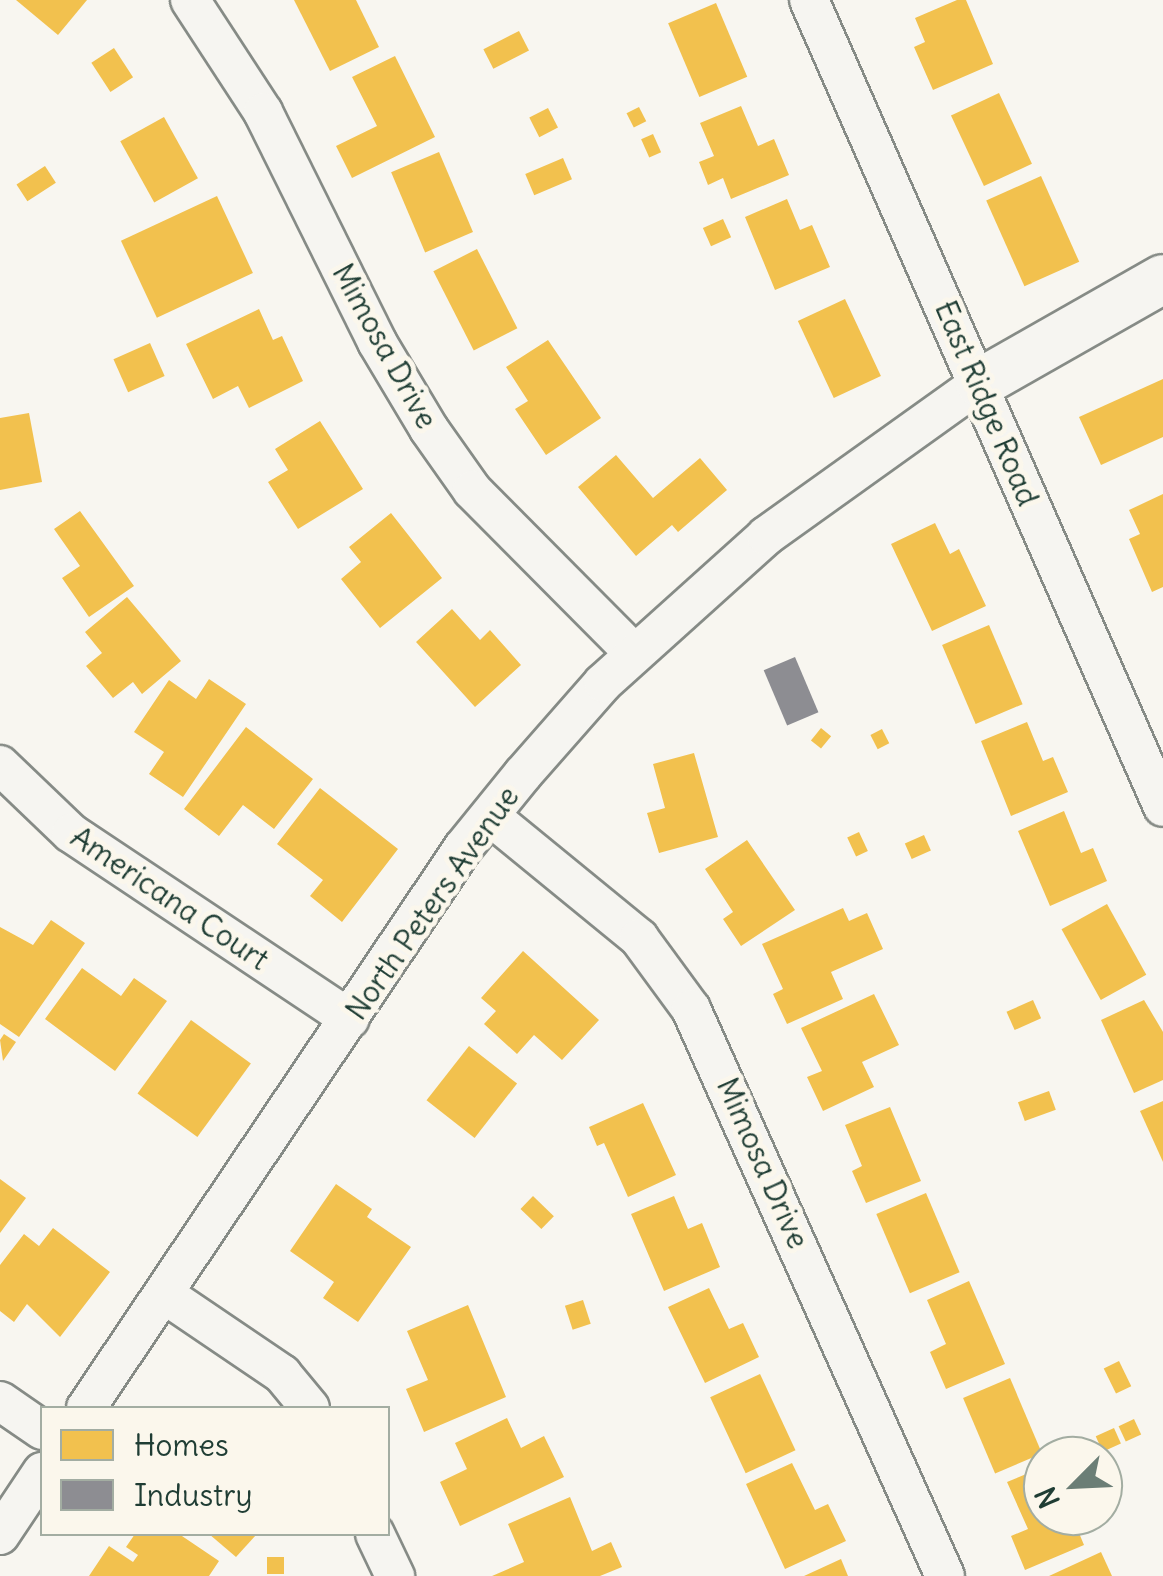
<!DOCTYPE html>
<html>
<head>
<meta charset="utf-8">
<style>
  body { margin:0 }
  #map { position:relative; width:1163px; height:1576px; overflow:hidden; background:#f8f6f0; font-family:Delius,sans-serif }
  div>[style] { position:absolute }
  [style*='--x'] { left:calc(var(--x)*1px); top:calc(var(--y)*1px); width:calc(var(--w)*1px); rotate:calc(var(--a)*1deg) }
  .homes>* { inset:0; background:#f2c14e; transform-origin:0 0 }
  .industry>* { inset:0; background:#8d8d92; transform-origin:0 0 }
  .roads { filter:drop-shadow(2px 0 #868b86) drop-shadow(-2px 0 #868b86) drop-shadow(0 2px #868b86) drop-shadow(0 -2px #868b86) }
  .minor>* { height:38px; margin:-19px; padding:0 19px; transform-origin:19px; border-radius:19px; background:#f6f5f1 }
  .tertiary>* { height:48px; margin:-24px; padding:0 24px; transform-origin:24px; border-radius:24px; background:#f6f5f1 }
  span { translate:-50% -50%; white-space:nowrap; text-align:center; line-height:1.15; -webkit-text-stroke:10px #fbf7ec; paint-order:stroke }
  .street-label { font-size:30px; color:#1f3d34 }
  .legend { position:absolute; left:40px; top:1406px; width:350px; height:130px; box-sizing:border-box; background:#fbf7ec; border:2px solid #a3ada2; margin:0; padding:12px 18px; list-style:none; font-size:30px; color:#1f3d34 }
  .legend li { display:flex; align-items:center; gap:20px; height:50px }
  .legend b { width:50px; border:2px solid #a3ada2 }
  .north { position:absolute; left:1023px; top:1436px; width:100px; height:100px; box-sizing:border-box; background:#fbf7ec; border:2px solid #a3ada2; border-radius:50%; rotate:246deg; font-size:28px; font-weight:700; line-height:40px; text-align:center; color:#1f3d34 }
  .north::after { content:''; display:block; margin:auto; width:35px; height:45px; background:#6b7e76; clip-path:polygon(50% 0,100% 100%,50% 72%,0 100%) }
</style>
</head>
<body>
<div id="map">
  <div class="homes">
    <div style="clip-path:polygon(16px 0,87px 0,58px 35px)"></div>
    <div style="clip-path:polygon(294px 0,356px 0,379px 47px,330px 71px)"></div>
    <div style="clip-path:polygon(957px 0,966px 0,993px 64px,933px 90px,914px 47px,925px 42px,915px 18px)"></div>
    <div style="left:716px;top:3px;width:80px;height:52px;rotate:67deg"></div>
    <div style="left:519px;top:31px;width:22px;height:40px;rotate:63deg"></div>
    <div style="left:114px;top:48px;width:35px;height:27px;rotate:57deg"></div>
    <div style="clip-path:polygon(395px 56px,435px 137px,352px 178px,336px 146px,377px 126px,352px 77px)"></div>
    <div style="left:999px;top:93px;width:78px;height:53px;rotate:65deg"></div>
    <div style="clip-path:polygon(741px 106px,758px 146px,774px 139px,789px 175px,731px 199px,723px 178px,708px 185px,699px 162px,714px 156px,700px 123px)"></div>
    <div style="left:639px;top:107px;width:16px;height:14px;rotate:63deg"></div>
    <div style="left:548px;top:108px;width:22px;height:21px;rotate:63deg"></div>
    <div style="left:164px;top:117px;width:70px;height:50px;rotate:61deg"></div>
    <div style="left:653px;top:134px;width:20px;height:13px;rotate:66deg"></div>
    <div style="left:439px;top:152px;width:87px;height:52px;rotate:67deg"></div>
    <div style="left:563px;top:158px;width:23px;height:41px;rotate:67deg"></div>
    <div style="left:45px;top:166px;width:20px;height:34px;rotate:57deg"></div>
    <div style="left:1041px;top:176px;width:94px;height:60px;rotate:66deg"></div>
    <div style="left:217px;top:196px;width:85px;height:106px;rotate:65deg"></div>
    <div style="clip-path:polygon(787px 199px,800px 230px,812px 225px,830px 267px,775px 290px,745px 217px)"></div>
    <div style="left:723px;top:219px;width:20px;height:22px;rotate:66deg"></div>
    <div style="left:477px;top:249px;width:89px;height:49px;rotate:63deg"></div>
    <div style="left:845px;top:299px;width:85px;height:52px;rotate:65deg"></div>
    <div style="clip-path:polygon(259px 309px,273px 340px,282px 336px,303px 381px,249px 408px,238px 386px,213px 399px,186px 344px)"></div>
    <div style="clip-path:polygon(548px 340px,601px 418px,546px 455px,515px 409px,528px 401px,506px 367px)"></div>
    <div style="left:150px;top:343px;width:36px;height:40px;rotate:66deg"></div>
    <div style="clip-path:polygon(1163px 379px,1163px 437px,1101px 465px,1079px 417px)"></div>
    <div style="clip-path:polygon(29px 413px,42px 482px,0 490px,0 418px)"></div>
    <div style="clip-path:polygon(320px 421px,363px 489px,298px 529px,268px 482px,288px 470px,275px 449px)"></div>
    <div style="clip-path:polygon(616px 455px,653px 498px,700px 458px,727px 490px,678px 532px,672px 525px,636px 556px,578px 487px)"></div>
    <div style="clip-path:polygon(1163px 494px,1163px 587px,1152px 592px,1129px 539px,1140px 534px,1129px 510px)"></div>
    <div style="clip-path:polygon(80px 511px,134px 586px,89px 617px,62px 578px,80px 566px,54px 529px)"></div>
    <div style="clip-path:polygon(391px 513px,442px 578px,380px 628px,341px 579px,361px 562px,349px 547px)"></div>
    <div style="clip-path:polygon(935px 523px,950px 554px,959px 549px,986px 606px,932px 631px,891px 544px)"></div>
    <div style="clip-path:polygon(127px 597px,181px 661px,142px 694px,133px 682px,113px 698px,86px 666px,102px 653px,85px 632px)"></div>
    <div style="clip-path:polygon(452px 609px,480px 640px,490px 630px,521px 665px,475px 707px,416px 642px)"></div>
    <div style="left:989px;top:625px;width:86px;height:51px;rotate:67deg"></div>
    <div style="clip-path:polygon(209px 679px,246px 704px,183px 797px,149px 774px,164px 752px,134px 732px,169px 680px,196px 699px)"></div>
    <div style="clip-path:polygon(1027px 722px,1043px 761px,1053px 757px,1068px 792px,1011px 816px,981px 741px)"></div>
    <div style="clip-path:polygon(246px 727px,313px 779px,274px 829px,243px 805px,219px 836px,184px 809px)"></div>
    <div style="left:821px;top:728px;width:13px;height:16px;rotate:39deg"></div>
    <div style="left:882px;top:729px;width:16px;height:13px;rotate:63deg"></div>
    <div style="clip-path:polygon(694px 753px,718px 837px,659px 853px,647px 813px,665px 808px,653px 764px)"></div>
    <div style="clip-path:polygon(320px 788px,398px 849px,342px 922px,310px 896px,323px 880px,277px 844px)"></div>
    <div style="clip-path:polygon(1064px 811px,1081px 853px,1093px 848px,1107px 881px,1050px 906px,1018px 831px)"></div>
    <div style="left:859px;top:832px;width:21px;height:13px;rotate:65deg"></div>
    <div style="left:924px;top:835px;width:17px;height:21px;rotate:66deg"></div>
    <div style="clip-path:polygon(747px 840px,795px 910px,741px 946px,723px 919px,733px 912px,705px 869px)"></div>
    <div style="left:1107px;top:904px;width:81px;height:52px;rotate:61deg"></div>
    <div style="clip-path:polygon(843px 908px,849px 921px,867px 913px,883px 949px,831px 972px,843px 999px,787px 1024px,773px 994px,783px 989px,762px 944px)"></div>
    <div style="clip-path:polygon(51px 920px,85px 943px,19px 1037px,0 1024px,0 927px,33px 945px)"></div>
    <div style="clip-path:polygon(523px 951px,599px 1020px,562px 1060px,534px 1035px,517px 1054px,484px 1024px,496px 1011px,481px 998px)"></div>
    <div style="clip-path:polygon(82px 968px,121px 996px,134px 978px,167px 1001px,115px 1071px,45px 1019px)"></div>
    <div style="clip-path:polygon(874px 994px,899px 1045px,862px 1062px,874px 1087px,823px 1111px,807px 1077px,822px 1071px,801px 1028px)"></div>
    <div style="left:1033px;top:1000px;width:20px;height:29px;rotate:66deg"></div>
    <div style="clip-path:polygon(1144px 1000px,1163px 1032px,1163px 1080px,1134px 1093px,1101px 1020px)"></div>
    <div style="left:191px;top:1020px;width:74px;height:91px;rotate:36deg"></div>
    <div style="clip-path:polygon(4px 1034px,16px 1042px,3px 1061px,0 1040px)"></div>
    <div style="left:469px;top:1046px;width:61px;height:69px;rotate:38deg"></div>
    <div style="left:1049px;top:1091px;width:20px;height:33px;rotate:70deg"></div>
    <div style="clip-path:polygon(1163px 1101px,1163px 1162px,1140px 1111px)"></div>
    <div style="clip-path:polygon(643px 1103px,676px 1175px,628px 1197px,604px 1143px,597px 1146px,589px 1127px)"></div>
    <div style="clip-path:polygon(890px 1107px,921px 1181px,866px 1203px,852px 1171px,862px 1166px,845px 1125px)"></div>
    <div style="clip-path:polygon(0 1179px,26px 1198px,0 1233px)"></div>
    <div style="clip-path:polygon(336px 1184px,372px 1209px,367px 1217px,411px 1247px,358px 1322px,323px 1298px,334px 1282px,290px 1251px)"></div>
    <div style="left:926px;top:1193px;width:86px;height:54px;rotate:67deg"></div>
    <div style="left:533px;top:1196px;width:29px;height:18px;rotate:44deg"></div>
    <div style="clip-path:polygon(674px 1196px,688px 1229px,702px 1223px,720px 1267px,664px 1291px,631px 1214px)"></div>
    <div style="clip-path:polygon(53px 1228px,110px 1272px,60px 1337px,27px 1304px,14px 1322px,0 1311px,0 1265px,24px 1234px,39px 1246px)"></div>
    <div style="clip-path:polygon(969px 1281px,1005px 1364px,946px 1389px,930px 1352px,946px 1344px,927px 1300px)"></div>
    <div style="clip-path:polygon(709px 1288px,729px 1329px,743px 1323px,759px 1357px,705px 1383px,668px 1307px)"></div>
    <div style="left:583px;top:1300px;width:25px;height:19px;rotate:72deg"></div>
    <div style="clip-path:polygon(468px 1305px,506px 1397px,424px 1432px,406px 1389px,428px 1380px,407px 1331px)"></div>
    <div style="left:1119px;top:1361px;width:28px;height:17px;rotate:64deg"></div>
    <div style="left:760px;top:1374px;width:84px;height:55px;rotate:65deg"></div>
    <div style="left:1010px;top:1378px;width:82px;height:51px;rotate:67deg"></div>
    <div style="clip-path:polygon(507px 1418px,521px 1448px,544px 1436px,564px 1477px,460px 1526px,440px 1482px,467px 1469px,455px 1443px)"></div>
    <div style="left:1134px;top:1419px;width:17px;height:17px;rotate:65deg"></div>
    <div style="left:1114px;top:1428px;width:17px;height:20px;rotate:66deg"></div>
    <div style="clip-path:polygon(792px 1463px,815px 1510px,828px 1504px,846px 1541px,785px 1569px,746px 1484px)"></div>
    <div style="clip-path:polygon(1043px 1467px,1043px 1516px,1085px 1516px,1074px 1521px,1084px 1545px,1025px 1570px,1011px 1536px,1028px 1529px,1007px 1482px)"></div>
    <div style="clip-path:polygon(570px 1497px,592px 1551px,611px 1542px,622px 1567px,600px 1576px,492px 1576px,524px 1562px,508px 1524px)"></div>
    <div style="clip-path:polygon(135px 1534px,179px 1534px,219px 1561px,209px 1576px,89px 1576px,109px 1546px,133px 1562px,138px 1555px,126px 1547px)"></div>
    <div style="clip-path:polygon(209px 1534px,257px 1534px,236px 1557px)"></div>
    <div style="clip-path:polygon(1101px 1552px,1112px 1576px,1049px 1576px)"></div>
    <div style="left:267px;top:1557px;width:17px;height:17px"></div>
    <div style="clip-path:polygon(841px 1559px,848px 1576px,804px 1576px)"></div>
  </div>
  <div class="industry">
    <div style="left:795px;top:657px;width:60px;height:34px;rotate:67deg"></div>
  </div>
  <div class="roads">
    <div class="minor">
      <div style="--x:190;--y:0;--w:134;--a:56.9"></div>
      <div style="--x:263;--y:112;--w:257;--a:63.6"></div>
      <div style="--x:377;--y:342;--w:101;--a:59.1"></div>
      <div style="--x:429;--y:429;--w:75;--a:54.8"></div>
      <div style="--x:472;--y:490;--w:230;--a:45.2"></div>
      <div style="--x:809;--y:0;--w:881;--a:66.31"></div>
      <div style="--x:0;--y:765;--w:98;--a:43.8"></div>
      <div style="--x:71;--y:833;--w:335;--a:33.7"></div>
      <div style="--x:490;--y:816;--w:193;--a:39.3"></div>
      <div style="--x:639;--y:938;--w:88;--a:53.8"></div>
      <div style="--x:691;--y:1009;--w:621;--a:65.87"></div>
      <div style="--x:164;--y:1294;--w:143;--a:34.1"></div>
      <div style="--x:282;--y:1374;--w:44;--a:50.5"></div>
      <div style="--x:0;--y:1401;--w:51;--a:34.6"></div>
      <div style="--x:86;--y:1408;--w:675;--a:-56.05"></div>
      <div style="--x:463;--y:848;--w:95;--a:-51"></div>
      <div style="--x:523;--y:774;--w:121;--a:-48.7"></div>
      <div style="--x:603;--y:683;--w:219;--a:-42"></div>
      <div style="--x:766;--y:536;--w:263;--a:-35.6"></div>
      <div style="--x:375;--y:1534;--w:47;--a:64.5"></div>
      <div style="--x:0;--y:1535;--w:76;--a:-56.3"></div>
    </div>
    <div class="tertiary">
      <div style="--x:980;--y:383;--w:210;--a:-29.6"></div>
    </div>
  </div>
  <div class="street-label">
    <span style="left:385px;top:346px;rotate:61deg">Mimosa Drive</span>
    <span style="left:987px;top:403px;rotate:67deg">East Ridge Road</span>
    <span style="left:170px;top:898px;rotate:34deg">Americana Court</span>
    <span style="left:432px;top:903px;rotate:-55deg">North Peters Avenue</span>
    <span style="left:763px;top:1163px;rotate:66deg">Mimosa Drive</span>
  </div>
  <ul class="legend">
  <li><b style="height:28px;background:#f2c14e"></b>Homes</li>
  <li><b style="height:28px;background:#8d8d92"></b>Industry</li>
  </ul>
  <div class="north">N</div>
</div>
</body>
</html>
